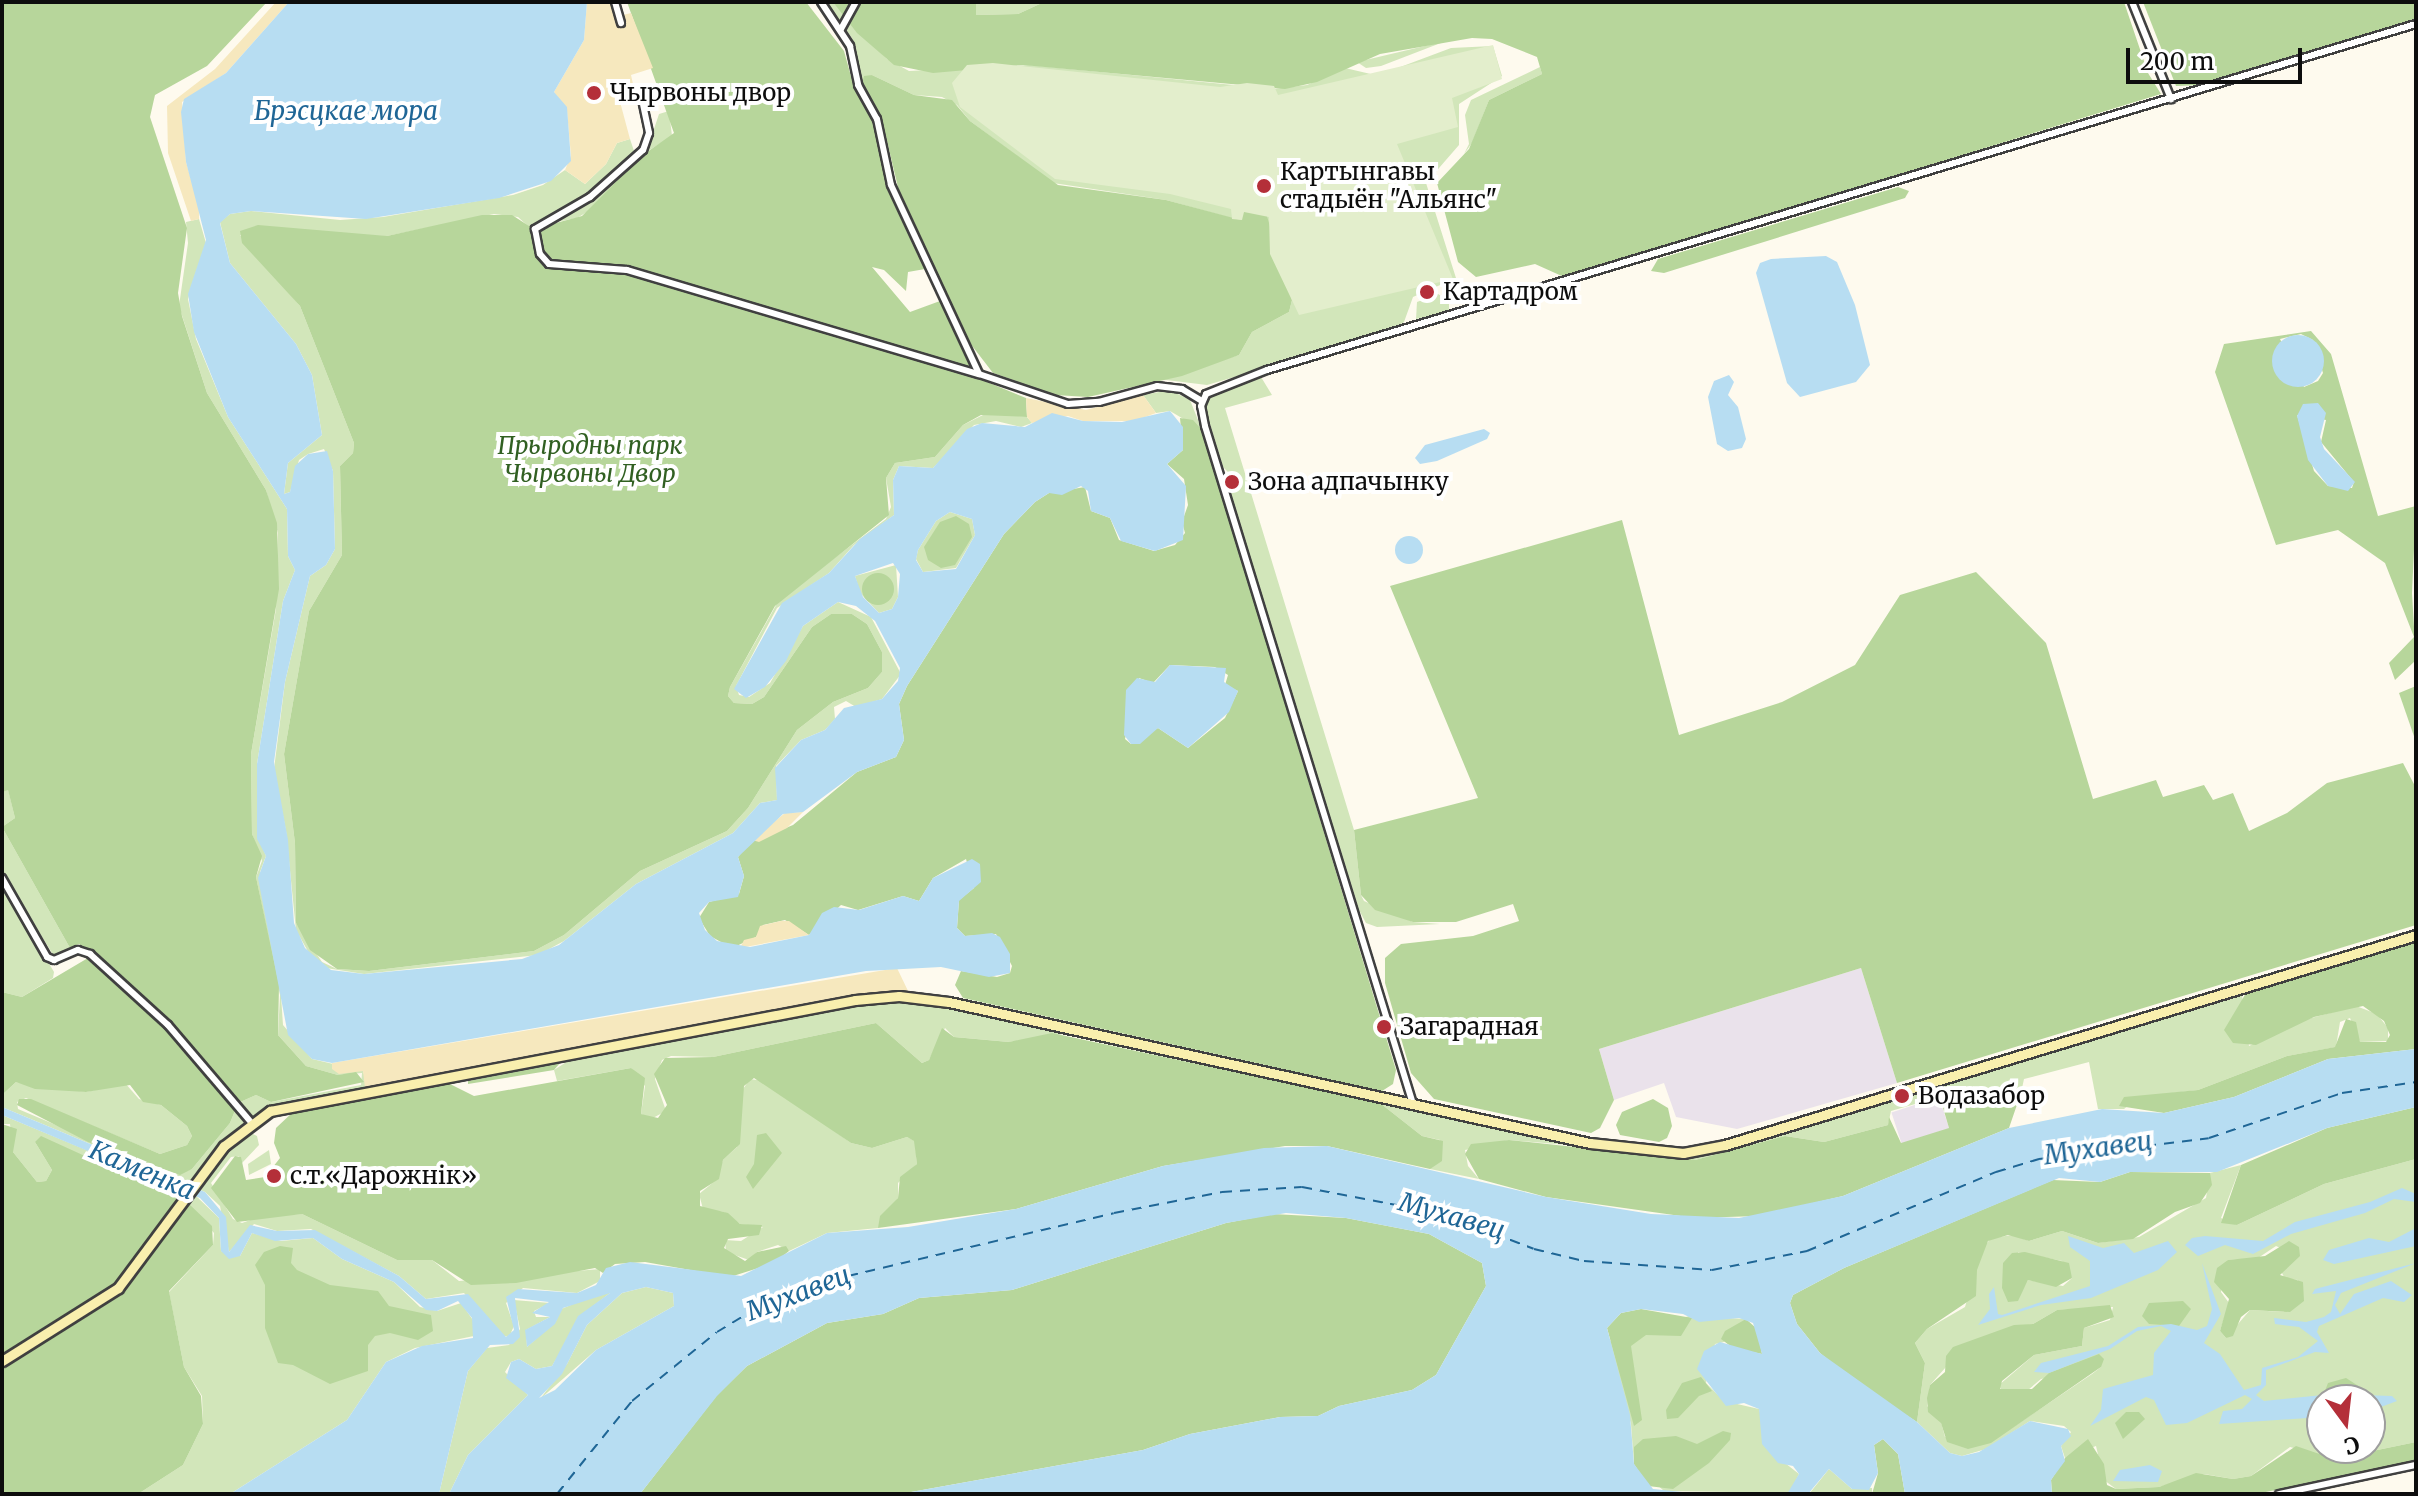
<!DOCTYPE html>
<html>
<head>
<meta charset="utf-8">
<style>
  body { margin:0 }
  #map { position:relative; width:2418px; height:1496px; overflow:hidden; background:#fefaee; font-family:Merriweather,serif }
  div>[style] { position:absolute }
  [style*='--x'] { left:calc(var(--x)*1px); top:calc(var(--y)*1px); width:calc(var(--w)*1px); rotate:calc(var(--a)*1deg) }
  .industrial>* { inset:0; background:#eae2eb; transform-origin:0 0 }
  .green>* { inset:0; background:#d2e6ba }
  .forest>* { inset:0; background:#b7d69b }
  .round { border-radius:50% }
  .sand>* { inset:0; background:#f6e8be }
  .pitch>* { inset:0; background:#e3eecc }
  .water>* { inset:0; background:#b7ddf2 }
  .ferry>* { height:2px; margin-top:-1px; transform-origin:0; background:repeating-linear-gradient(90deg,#1f6696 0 10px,transparent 0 18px) }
  .roads { filter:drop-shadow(2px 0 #404040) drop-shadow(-2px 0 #404040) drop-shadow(0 2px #404040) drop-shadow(0 -2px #404040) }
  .street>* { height:6px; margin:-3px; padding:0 3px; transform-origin:3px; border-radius:3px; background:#fff }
  .secondary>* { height:9px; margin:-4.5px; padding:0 4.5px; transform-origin:4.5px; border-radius:4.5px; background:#f9efae }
  .dots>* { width:22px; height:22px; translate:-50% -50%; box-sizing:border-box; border:4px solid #fff; border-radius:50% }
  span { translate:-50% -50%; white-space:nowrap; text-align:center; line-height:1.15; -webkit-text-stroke:8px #fff; paint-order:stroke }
  .poi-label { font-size:24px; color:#0d0d0d }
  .left { translate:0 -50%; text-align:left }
  .park-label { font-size:24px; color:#316022; font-style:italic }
  .water-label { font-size:26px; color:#1f6696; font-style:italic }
  .frame { position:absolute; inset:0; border:4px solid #0d0d0d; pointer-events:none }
  .north { position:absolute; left:2306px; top:1384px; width:80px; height:80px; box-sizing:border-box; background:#fff; border:2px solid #9e9e9e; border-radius:50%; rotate:165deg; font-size:22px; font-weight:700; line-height:32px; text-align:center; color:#0d0d0d }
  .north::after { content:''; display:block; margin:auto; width:28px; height:36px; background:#b42f39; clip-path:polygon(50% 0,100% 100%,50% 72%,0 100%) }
  .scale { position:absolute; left:2126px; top:48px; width:176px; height:36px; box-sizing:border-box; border:4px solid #0d0d0d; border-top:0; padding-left:10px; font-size:24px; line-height:28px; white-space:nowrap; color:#0d0d0d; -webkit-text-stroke:6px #fff; paint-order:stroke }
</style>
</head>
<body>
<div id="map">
  <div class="industrial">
    <div style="clip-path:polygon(1861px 968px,1897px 1083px,1737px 1129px,1676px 1117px,1664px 1083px,1614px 1100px,1599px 1049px)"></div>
    <div style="left:1939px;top:1097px;width:33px;height:50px;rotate:72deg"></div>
  </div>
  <div class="green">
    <div style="clip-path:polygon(825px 2px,833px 2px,887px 59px,909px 71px,1029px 65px,1274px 89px,1307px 85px,1345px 68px,1375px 75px,1400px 170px,1387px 72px,1451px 48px,1493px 46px,1502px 76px,1459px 104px,1459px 145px,1426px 183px,1456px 278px,1413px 297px,1404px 322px,1391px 331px,1207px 385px,1158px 379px,1239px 355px,1252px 332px,1289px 312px,1292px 300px,1242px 221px,1166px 200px,1053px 183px,970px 121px,957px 105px,942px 97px,914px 95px,872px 75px,862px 80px,852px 38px)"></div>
    <div style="clip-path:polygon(976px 2px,1044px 2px,1018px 14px,976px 15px)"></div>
    <div style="clip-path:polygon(1446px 41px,1381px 66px,1366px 68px,1357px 62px)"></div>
    <div style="clip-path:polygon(1540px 67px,1542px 74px,1489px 100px,1472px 143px,1464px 154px,1469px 144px,1465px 115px,1471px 100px)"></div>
    <div style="clip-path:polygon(669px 111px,672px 136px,648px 151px,595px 207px,577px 218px,529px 227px,518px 217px,494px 214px,387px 236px,240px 235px,300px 306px,354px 443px,353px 453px,340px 466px,342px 555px,309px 611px,284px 754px,295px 843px,296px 923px,322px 962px,337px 969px,369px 971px,534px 951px,564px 935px,640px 871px,727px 831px,748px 808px,797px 730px,833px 702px,868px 688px,882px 672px,882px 652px,867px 624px,852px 614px,831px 614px,812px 627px,764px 697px,752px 704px,734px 703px,728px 696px,730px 687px,779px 600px,886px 519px,891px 507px,886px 478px,895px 463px,935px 457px,963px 425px,987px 413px,1027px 417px,1032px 423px,1021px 427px,996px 421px,974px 425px,933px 468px,899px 466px,893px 480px,894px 515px,854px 545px,829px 573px,777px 608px,736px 686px,739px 695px,749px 697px,770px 683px,803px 626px,838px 602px,871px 617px,901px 674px,882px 699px,856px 707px,846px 701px,834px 707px,835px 719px,825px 730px,801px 740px,776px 766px,777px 800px,760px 803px,733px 833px,636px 884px,564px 941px,538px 955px,364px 974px,326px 968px,310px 955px,296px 930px,286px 831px,274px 769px,285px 682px,310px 576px,326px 565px,335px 549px,333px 471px,324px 449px,308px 454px,299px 460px,290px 492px,284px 494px,288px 463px,322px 435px,312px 375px,296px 344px,230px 263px,220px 222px,230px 214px,251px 211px,340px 220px,383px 217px,513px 195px,543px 185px,565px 170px,585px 184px,606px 164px,617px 143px,630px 139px,635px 154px,648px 147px,659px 114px)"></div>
    <div style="clip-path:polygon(199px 219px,206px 243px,188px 299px,196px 339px,228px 417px,287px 509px,288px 556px,295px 570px,283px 601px,257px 764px,257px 834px,266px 856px,260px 872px,280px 981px,283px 1025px,312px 1059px,363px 1071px,366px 1082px,365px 1088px,283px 1104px,252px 1117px,226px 1140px,225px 1150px,249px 1132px,257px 1136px,259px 1145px,242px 1163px,239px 1156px,231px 1157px,211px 1183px,233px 1219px,242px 1223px,262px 1216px,302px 1214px,397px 1260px,432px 1260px,459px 1281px,600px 1269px,600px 1281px,577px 1293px,523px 1288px,506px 1303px,514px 1326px,509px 1337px,499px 1335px,464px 1293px,426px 1299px,399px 1276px,311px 1229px,277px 1231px,254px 1224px,229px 1252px,220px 1206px,205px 1192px,2px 1107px,2px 1095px,16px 1082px,86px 1092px,125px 1083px,139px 1099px,161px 1105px,187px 1126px,192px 1136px,187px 1145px,160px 1154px,26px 1098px,17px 1102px,18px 1109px,175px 1175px,192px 1169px,230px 1123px,238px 1103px,256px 1095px,271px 1102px,361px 1085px,362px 1073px,338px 1075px,306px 1066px,278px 1035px,280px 995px,256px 877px,262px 861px,252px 834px,251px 754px,276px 609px,278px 533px,266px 490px,207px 393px,179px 306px,188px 243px,186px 222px)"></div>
    <div style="clip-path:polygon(1438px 294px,1449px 300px,1449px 312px,1416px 319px,1417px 302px)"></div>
    <div style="clip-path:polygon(1261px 377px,1272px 395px,1225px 408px,1354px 830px,1361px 895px,1364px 901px,1413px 922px,1440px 924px,1377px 927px,1366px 923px,1359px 910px,1231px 498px,1232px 476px,1223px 467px,1205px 408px,1211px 395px)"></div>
    <div style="clip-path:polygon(1170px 390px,1190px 400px,1202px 430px,1170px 411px,1156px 413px,1143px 395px)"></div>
    <div style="clip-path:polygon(950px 512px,972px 519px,975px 535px,956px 568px,923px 572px,916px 559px,918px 550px,936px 521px)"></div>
    <div style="clip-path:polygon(896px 565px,898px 597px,892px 609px,879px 613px,860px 593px,855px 576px)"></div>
    <div style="clip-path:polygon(8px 789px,15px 818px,2px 827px,70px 948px,54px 956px,2px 873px,2px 792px)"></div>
    <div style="clip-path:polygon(2px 884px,54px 972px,53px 978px,22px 997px,2px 992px)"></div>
    <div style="clip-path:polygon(2246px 993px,2242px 995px,2249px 1046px,2304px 1020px,2356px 1006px,2377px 1014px,2388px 1028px,2388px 1041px,2360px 1042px,2350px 1018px,2340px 1022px,2336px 1047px,2287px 1056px,2198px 1090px,2139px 1097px,2124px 1109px,2098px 1109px,2089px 1062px,2024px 1079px,2021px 1093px,1981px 1087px,1958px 1091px,1941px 1101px,1939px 1097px,1891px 1111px,1888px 1125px,1824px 1142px,1785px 1136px,1695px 1160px,1665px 1160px,1619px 1152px,1670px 1158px,1715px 1153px)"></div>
    <div style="clip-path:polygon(884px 1001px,939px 1005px,1063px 1034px,1009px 1042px,954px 1037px,945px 1028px,929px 1060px,922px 1063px,876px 1023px,713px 1057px,671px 1056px,662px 1060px,655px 1079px,666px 1111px,651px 1119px,641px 1114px,645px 1086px,631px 1068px,557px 1081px,554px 1070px,568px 1061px)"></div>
    <div style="clip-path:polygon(750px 1079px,764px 1081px,851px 1143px,872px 1148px,907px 1137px,915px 1141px,917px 1164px,898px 1183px,898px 1198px,878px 1228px,827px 1233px,789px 1251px,778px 1245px,757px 1252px,749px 1260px,726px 1252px,725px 1240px,741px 1241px,763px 1227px,740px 1224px,724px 1212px,703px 1209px,699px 1194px,715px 1181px,723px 1160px,737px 1147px,743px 1089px)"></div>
    <div style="clip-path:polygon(1380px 1103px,1568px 1145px,1509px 1140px,1465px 1150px,1468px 1166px,1479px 1179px,1430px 1169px,1440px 1140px,1422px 1136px)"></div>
    <div style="clip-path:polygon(2px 1115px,195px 1195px,219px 1218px,221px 1251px,240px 1256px,252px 1233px,281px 1241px,313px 1238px,342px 1259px,394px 1282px,420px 1307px,437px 1311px,461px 1303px,475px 1323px,474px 1336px,415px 1348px,386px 1362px,347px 1420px,230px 1494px,138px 1494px,183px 1465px,203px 1424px,202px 1396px,184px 1367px,169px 1292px,213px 1245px,214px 1233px,188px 1203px,35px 1142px,52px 1170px,46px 1181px,37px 1182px,13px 1152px,10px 1124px,2px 1124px)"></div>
    <div style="clip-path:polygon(269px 1150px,271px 1164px,249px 1175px,248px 1164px)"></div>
    <div style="clip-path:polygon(evenodd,2416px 1159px,2416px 1442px,2334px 1459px,2290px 1447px,2251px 1476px,2233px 1479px,2204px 1474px,2159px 1487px,2116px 1489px,2104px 1480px,2096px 1446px,2065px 1458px,2061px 1446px,2071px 1432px,2064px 1426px,2030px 1421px,1986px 1449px,1962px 1456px,1950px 1453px,1917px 1422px,1925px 1363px,1915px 1343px,1927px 1329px,1965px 1307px,1983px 1248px,1991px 1238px,2013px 1235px,2029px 1241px,2062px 1231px,2098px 1243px,2139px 1237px,2206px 1198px,2210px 1173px,2241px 1165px,2221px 1218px,2237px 1225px,2324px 1184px,2416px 1159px,2276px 1246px,2299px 1256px,2281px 1271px,2285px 1279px,2298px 1280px,2284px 1312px,2250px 1310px,2226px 1338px,2220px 1331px,2229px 1303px,2221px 1292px,2228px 1260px,2258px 1258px,2276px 1246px,2416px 1159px,2018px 1252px,2062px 1261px,2072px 1278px,2063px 1286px,2028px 1280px,2019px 1297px,2018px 1252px,2416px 1159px,2113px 1307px,2110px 1320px,2084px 1328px,2082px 1346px,2034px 1355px,1999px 1385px,2002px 1392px,2028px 1390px,2041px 1379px,2101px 1367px,2092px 1374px,1991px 1442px,1945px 1437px,1941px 1422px,1927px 1406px,1930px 1385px,1946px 1367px,2007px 1329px,2033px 1324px,2057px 1310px,2113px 1307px,2416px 1159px,2322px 1400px,2370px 1400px,2370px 1448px,2322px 1448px,2322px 1400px)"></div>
    <div style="clip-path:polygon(646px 1287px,673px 1293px,674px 1306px,596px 1350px,540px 1399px,567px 1364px,587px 1325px,622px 1293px)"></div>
    <div style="clip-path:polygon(604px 1291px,610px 1293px,584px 1313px,552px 1366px,536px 1369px,519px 1359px,511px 1362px,505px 1372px,528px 1395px,468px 1455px,449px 1494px,439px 1494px,468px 1371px,487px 1348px,509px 1345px,520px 1329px,514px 1300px,550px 1303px,534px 1311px,536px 1317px,550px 1317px,526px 1330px,527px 1347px,556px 1321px,559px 1310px)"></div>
    <div style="clip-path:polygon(1689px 1316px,1746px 1319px,1724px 1342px,1715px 1344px,1706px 1383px,1724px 1401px,1759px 1409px,1771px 1452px,1799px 1474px,1790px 1493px,1664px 1491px,1634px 1464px,1631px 1424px,1609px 1341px)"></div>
    <div style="clip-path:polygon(1829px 1469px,1852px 1489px,1872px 1488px,1872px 1494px,1809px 1494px)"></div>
  </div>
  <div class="forest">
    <div style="clip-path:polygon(2px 2px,267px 2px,207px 66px,155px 95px,150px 117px,187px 228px,178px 293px,182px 316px,207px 393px,266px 490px,277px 523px,279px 589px,251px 754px,252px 834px,262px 856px,256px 877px,279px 985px,278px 1035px,306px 1066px,338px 1075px,356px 1072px,364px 1082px,271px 1102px,256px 1095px,238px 1103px,230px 1123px,192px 1169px,180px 1175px,88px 1142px,17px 1105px,19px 1099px,31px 1099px,160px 1154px,187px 1145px,192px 1136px,187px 1126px,161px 1105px,143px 1102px,130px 1085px,86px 1092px,35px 1089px,16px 1082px,2px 1095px,2px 992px,22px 997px,93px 955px,79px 944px,70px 948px,2px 827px,15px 818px,8px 790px,2px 792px)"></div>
    <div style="clip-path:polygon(627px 2px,806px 2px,844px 51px,854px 87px,873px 119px,886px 183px,925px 269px,908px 272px,906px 291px,884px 270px,872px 267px,910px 312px,940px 301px,975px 377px,1026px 398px,1027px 417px,981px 415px,963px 425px,935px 457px,895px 463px,886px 478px,889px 515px,775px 606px,730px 687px,728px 696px,734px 703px,752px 704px,764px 697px,812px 627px,831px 614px,852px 614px,867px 624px,882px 652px,882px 672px,868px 688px,833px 702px,797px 730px,748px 808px,727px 831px,640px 871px,564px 935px,534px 951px,369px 971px,337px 969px,310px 950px,296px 923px,295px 843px,284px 754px,309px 611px,342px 555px,340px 466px,353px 453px,354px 443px,300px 306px,242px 243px,240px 231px,258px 225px,387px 236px,482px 215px,512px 215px,529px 226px,541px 227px,582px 216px,643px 155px,674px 133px)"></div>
    <div style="clip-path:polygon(833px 2px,976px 2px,976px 15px,1018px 14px,1044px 2px,2124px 2px,2148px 73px,2161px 94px,1564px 277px,1535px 264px,1476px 277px,1458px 262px,1437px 183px,1469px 149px,1489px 100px,1542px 74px,1537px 57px,1492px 39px,1472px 38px,1380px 54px,1317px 82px,1285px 89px,1023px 65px,933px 73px,894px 65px,857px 33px)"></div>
    <div style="clip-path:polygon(2143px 2px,2416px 2px,2416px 20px,2203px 85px,2176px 86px)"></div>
    <div style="clip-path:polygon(872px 75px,914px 95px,952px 100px,970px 121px,1058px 185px,1166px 200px,1241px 220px,1244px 210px,1266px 213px,1292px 300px,1289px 312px,1252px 332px,1239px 355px,1182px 376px,1088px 397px,1055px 395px,993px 373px,963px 334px,902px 204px,881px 116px,862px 84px,864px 76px)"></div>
    <div style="clip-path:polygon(1898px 187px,1909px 191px,1905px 198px,1664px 273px,1651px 271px,1658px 259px)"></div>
    <div style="clip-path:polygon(evenodd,2311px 331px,2331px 354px,2378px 516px,2416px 506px,2412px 593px,2416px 660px,2395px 680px,2389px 663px,2414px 637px,2385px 563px,2338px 530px,2276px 545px,2215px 372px,2224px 344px,2311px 331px,2301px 334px,2313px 340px,2323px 373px,2318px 381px,2304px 387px,2280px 339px,2301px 334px,2311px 331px,2297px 415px,2326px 420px,2321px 442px,2354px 482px,2352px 488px,2328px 486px,2314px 471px,2297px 415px)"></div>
    <div style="clip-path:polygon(evenodd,1180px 418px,1193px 420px,1202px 430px,1396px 1070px,1393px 1084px,1382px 1091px,963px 998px,955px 985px,961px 971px,997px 977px,1010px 973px,1012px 966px,996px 934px,965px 936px,957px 928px,959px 900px,974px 888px,966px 859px,933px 878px,919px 901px,903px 896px,858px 910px,841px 905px,809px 935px,785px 920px,763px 925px,756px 937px,732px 948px,710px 936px,699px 918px,709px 902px,739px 894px,744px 876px,738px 857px,749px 843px,793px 825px,857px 772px,896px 757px,904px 740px,899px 704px,907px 686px,1004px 534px,1035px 502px,1049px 493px,1085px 487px,1091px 511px,1110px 518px,1119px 540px,1154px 551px,1175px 545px,1185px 533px,1182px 522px,1188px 505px,1184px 479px,1167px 464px,1183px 450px,1180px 418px,1170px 665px,1215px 667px,1228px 675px,1225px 685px,1238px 691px,1225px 718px,1188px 748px,1158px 728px,1131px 744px,1125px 739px,1139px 678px,1153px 683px,1170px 665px)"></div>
    <div style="clip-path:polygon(956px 516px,969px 524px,972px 537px,955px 565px,941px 568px,928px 560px,924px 547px,940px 522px)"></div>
    <div style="clip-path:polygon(1622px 520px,1679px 735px,1782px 702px,1855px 665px,1900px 595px,1976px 572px,2046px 643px,2093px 799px,2156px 780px,2163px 797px,2204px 785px,2213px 800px,2233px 793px,2249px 831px,2287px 813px,2327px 783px,2403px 763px,2416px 788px,2416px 925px,1897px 1083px,1861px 968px,1599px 1049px,1614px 1100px,1600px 1128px,1591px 1133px,1434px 1099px,1411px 1073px,1385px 983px,1385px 958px,1401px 944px,1473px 936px,1519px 921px,1513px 904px,1456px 922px,1413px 922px,1375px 910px,1361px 895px,1354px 830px,1478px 798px,1390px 586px)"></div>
    <div class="round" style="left:862px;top:573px;width:32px;height:32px"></div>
    <div style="clip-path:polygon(2416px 686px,2416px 742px,2399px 693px)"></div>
    <div style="clip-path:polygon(2416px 941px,2416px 1049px,2328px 1059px,2234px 1097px,2164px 1113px,2119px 1106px,2124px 1097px,2198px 1090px,2287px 1056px,2335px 1047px,2346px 1019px,2356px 1022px,2360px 1042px,2386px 1042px,2390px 1035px,2384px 1021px,2363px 1006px,2314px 1017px,2256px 1045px,2233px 1043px,2224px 1030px,2246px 993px)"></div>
    <div style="clip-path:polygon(876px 1023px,922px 1063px,929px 1060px,942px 1028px,954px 1037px,1009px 1042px,1052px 1033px,1380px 1103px,1422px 1136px,1443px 1141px,1442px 1161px,1430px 1169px,1327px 1146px,1285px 1146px,1163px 1166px,1016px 1209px,878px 1228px,880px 1216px,898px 1198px,900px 1177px,917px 1164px,914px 1141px,907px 1137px,872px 1148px,851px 1143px,754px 1078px,744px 1086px,740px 1144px,723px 1160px,719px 1179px,700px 1191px,700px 1206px,728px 1213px,740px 1224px,762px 1225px,759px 1235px,728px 1239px,724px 1248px,745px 1261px,757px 1252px,786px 1246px,789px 1251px,774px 1263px,730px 1277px,645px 1262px,615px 1264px,603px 1273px,595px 1268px,516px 1283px,471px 1285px,432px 1260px,397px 1260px,302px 1214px,237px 1222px,211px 1188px,235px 1156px,241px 1157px,246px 1180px,265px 1177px,280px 1158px,274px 1143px,276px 1128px,294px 1111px,446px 1082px,474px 1096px,631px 1068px,645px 1078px,641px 1114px,658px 1118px,667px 1105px,654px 1074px,665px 1058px,713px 1057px)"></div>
    <div style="clip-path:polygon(560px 1063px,554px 1070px,468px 1084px,468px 1081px)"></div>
    <div style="clip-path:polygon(1981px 1087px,2021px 1093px,2009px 1128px,1843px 1196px,1758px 1216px,1695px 1218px,1546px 1197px,1479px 1179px,1465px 1154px,1471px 1144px,1509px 1140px,1695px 1160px,1785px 1136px,1824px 1142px,1888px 1125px,1889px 1117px,1901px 1143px,1949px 1128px,1941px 1101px)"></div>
    <div style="clip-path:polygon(1653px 1099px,1668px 1108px,1672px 1126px,1667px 1138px,1659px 1142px,1620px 1135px,1616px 1125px,1622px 1112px)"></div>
    <div style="clip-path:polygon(2416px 1107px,2416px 1159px,2324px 1184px,2237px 1225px,2221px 1223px,2241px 1165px,2327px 1128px)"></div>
    <div style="clip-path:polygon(2px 1124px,17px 1129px,13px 1152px,37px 1182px,46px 1181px,52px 1170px,35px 1142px,41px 1136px,188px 1203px,212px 1226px,213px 1245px,169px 1291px,184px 1367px,201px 1396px,203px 1424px,183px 1465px,138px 1494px,2px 1494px)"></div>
    <div style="clip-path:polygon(766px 1133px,782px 1153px,753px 1189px,746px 1177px,754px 1164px,757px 1135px)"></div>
    <div style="clip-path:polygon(2130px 1172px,2210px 1173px,2212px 1185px,2200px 1203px,2175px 1212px,2133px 1239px,2098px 1243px,2062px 1231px,2029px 1241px,2008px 1235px,1988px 1241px,1977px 1270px,1976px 1296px,1927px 1329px,1915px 1343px,1925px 1363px,1917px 1422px,1855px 1382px,1820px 1353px,1797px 1324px,1790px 1303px,1793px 1295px,1844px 1268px,2053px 1180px,2100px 1182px)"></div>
    <div style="clip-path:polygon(1273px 1214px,1346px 1218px,1429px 1234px,1482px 1263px,1486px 1286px,1436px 1375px,1412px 1390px,1339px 1406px,1318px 1416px,1280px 1417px,1190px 1434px,1143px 1450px,900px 1494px,640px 1494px,717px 1395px,747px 1366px,827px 1323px,883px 1314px,919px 1298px,1012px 1290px,1226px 1223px)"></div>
    <div style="clip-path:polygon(2289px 1241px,2299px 1247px,2300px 1256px,2280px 1275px,2303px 1282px,2304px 1301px,2290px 1312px,2250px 1310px,2241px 1317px,2233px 1336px,2226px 1338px,2220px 1331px,2229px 1299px,2214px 1282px,2217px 1268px,2228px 1260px,2265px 1256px)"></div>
    <div style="clip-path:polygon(280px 1246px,293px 1248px,291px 1263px,297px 1270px,330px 1285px,378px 1291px,389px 1306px,431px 1315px,433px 1331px,418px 1340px,390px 1333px,375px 1336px,368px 1345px,368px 1371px,330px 1384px,293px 1365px,278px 1363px,265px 1328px,265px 1285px,255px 1265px,264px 1252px)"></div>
    <div style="clip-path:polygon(2025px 1252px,2069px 1263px,2072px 1278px,2056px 1287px,2028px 1280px,2018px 1301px,2008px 1302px,2002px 1288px,2003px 1263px,2012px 1253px)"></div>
    <div style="clip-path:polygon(2183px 1301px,2191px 1309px,2179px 1326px,2149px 1324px,2142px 1316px,2149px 1303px)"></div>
    <div style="clip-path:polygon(2110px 1305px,2114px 1317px,2084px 1328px,2082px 1346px,2034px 1355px,2002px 1381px,2000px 1389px,2032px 1389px,2049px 1373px,2099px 1354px,2104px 1359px,2101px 1367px,1991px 1443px,1968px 1449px,1947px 1442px,1941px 1423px,1928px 1412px,1927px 1398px,1930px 1385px,1945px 1372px,1946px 1356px,1953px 1347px,2014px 1325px,2033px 1324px,2057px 1310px)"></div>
    <div style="clip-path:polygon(1641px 1309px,1692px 1318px,1681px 1336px,1646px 1335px,1631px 1346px,1642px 1420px,1634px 1426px,1607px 1328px,1621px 1313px)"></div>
    <div style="clip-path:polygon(1746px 1319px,1757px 1329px,1762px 1354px,1733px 1348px,1721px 1339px,1725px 1331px)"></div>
    <div style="clip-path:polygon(1701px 1377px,1712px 1391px,1699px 1396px,1678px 1418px,1667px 1419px,1666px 1410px,1682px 1383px)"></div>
    <div style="clip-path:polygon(2346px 1378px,2360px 1387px,2358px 1394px,2325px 1391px,2328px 1383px)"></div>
    <div style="clip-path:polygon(2126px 1412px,2139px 1412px,2145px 1419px,2123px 1439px,2115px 1423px)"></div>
    <div style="clip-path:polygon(1723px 1431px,1731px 1433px,1730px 1440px,1709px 1463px,1673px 1489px,1648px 1486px,1634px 1464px,1634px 1447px,1643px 1439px,1676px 1436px,1697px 1444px)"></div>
    <div style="clip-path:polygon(1883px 1439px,1898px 1454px,1905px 1494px,1872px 1494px,1878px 1473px,1874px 1445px)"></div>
    <div style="clip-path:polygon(2088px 1439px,2104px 1464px,2107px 1485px,2116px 1489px,2159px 1487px,2196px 1473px,2233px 1479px,2251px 1476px,2296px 1446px,2334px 1459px,2416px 1442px,2416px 1462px,2256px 1494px,2052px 1494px,2051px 1480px,2065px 1458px)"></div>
  </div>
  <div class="sand">
    <div style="clip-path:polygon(276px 2px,289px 2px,226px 73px,182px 102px,186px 162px,199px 207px,199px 219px,191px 221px,168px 153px,167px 106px,215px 69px)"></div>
    <div style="clip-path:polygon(587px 2px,611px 2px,615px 17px,631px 13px,653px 68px,631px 75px,635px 93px,619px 98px,630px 139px,617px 143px,606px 164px,585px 184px,565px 170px,571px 156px,567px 111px,554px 92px,584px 40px)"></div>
    <div style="clip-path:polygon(1143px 395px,1156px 413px,1134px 421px,1083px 421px,1068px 416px,1032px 423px,1027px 417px,1026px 398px,1086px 410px)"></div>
    <div style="clip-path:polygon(803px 812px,787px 828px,759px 842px,752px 840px,785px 813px)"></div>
    <div style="clip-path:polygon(781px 921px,789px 921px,809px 935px,740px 948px,744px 940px,756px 937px,760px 926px)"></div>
    <div style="clip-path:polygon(897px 968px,909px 993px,858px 996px,365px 1088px,363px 1071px,339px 1074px,332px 1069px,332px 1063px)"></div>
  </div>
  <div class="pitch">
    <div style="clip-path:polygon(1493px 45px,1502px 79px,1452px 98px,1458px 127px,1397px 144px,1453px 279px,1299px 315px,1270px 254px,1269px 217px,1244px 212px,1242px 220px,1232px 219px,1231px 209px,1170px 194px,1055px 179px,960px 107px,952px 83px,967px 65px,993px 63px,1220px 87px,1247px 83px,1274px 86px,1278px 95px)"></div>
  </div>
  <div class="water">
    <div style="clip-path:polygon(evenodd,289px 2px,587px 2px,584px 40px,554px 92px,567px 107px,571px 161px,551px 181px,499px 198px,366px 219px,251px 211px,230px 214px,220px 223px,230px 263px,296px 344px,312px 375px,322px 435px,288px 463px,284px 494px,290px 492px,295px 466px,308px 454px,327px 451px,333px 471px,335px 549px,326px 565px,310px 576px,285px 682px,274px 762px,288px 840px,294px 923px,305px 948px,331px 970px,364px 974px,522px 959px,559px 945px,636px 884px,733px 833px,760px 803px,777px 800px,775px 768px,801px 740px,825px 730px,844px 708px,882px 699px,898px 681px,900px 668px,875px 621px,856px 606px,838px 602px,803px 626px,786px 661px,765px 687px,746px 698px,734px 689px,782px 603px,829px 573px,860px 539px,894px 515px,893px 480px,899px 466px,933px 468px,967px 429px,982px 423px,1025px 427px,1052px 413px,1083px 421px,1122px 422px,1170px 411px,1183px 427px,1183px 450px,1167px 464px,1186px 486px,1183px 540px,1155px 551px,1121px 541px,1110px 518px,1091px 511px,1088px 491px,1081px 486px,1062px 495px,1049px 493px,1035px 502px,1004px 534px,907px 686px,899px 704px,904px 740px,896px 757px,857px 772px,803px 812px,783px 814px,738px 857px,744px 876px,738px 897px,709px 902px,699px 913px,705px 930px,717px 941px,750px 947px,809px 935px,822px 913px,834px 907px,859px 910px,903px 896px,919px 901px,933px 878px,972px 859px,980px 864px,981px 882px,959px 901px,957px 928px,965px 936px,992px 933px,1000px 937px,1010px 954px,1010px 973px,989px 977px,941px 967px,866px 971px,332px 1063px,312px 1059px,288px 1035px,258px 878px,266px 856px,257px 839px,257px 764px,283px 601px,295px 570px,288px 556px,287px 509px,228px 417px,194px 332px,188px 294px,206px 240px,186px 162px,181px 112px,184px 99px,226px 73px,289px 2px,950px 512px,972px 519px,975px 535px,956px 569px,923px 572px,916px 560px,918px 550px,936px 521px,950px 512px,289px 2px,893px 563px,900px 574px,898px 597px,892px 609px,879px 613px,863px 597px,855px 576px,893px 563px)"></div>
    <div style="clip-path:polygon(1826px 256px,1837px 262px,1855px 305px,1870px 365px,1856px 382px,1800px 397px,1787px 383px,1756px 273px,1760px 263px,1771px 259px)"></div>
    <div class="round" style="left:2272px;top:335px;width:52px;height:52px"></div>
    <div style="clip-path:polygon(1729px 375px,1734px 382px,1728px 395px,1738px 407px,1746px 439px,1742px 448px,1728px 451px,1717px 444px,1708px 397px,1714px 381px)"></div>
    <div style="clip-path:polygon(2318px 403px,2326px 413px,2320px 437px,2324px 449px,2355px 482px,2348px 491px,2328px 486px,2308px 460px,2297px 416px,2303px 404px)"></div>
    <div style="clip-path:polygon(1484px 429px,1490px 433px,1487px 439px,1437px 461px,1420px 464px,1415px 458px,1425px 445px)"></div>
    <div class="round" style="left:1395px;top:536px;width:28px;height:28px"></div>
    <div style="clip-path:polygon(1170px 665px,1226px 668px,1224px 682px,1238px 691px,1229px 712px,1188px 748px,1158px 728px,1140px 744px,1131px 744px,1124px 735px,1126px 690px,1137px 678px,1155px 682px)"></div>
    <div style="clip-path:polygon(evenodd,2416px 1049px,2416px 1107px,2327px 1128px,2217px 1172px,2130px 1172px,2100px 1182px,2059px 1178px,1844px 1268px,1793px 1295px,1790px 1303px,1797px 1324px,1820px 1353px,1917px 1422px,1950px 1453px,1962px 1456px,1979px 1452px,2030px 1421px,2068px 1429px,2071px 1436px,2061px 1446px,2065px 1461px,2051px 1480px,2052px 1494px,1905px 1494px,1898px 1454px,1883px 1439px,1874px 1445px,1878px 1473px,1869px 1490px,1852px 1489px,1829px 1469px,1808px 1494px,1787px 1494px,1799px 1474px,1793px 1466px,1778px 1463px,1762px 1444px,1759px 1409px,1744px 1403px,1726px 1406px,1697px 1369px,1704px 1351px,1720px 1342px,1762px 1354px,1753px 1323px,1739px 1318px,1699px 1322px,1683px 1314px,1641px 1309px,1621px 1313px,1607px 1328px,1630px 1415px,1634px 1464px,1653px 1489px,1702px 1494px,900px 1494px,1143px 1450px,1190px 1434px,1280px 1417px,1318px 1416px,1339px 1406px,1412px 1390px,1436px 1375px,1486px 1286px,1482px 1263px,1429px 1234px,1346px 1218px,1286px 1213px,1226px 1223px,1012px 1290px,919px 1298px,883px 1314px,827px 1323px,747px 1366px,717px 1396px,640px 1494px,449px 1494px,468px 1455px,528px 1395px,506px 1378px,511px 1362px,519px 1359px,536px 1369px,552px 1366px,578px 1316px,610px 1293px,563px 1308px,555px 1324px,527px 1347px,525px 1330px,550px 1317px,532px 1313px,549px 1302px,515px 1298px,520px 1337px,513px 1344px,490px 1345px,468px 1371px,439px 1494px,230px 1494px,347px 1420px,386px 1362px,422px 1346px,473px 1338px,472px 1318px,458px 1301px,437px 1311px,426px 1310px,394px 1282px,342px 1259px,313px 1238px,275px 1241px,252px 1233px,240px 1256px,229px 1259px,221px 1251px,219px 1218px,200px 1198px,2px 1115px,2px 1107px,205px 1192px,226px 1217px,229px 1252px,250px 1225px,277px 1231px,315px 1230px,399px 1276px,426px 1299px,468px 1294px,506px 1337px,514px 1330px,506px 1297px,518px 1289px,577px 1293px,596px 1285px,606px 1268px,630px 1262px,741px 1276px,827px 1233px,908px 1227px,1016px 1209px,1163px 1166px,1264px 1148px,1327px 1146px,1546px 1197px,1651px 1214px,1739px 1218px,1843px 1196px,2009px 1128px,2102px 1109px,2164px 1113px,2234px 1097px,2328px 1059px,2416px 1049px,646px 1287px,673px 1293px,674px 1306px,596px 1350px,555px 1390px,539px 1398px,562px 1374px,587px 1325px,622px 1293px,646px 1287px)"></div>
    <div style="clip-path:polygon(2402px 1188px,2416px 1194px,2416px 1202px,2394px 1199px,2365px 1213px,2291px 1234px,2253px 1254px,2225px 1245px,2198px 1256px,2185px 1245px,2192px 1238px,2205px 1236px,2263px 1241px,2295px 1222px,2370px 1202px)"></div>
    <div style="clip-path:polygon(2416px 1228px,2416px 1246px,2334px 1264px,2323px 1260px,2329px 1250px,2369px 1238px,2389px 1242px)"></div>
    <div style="clip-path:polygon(2068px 1236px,2103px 1248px,2124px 1243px,2134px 1253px,2168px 1241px,2177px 1252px,2158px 1270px,2091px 1298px,2041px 1305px,1978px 1325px,1990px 1309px,1989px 1294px,1994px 1287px,1998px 1314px,2002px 1315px,2090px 1286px,2090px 1261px,2070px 1247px)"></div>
    <div style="clip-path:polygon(2202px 1263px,2221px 1314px,2204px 1343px,2220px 1354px,2244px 1390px,2261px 1385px,2262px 1368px,2298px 1357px,2318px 1341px,2299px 1327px,2275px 1324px,2274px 1318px,2306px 1322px,2324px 1317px,2331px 1312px,2336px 1291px,2312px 1294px,2315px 1289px,2416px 1263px,2341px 1293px,2335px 1305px,2340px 1314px,2354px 1294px,2391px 1281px,2412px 1295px,2404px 1302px,2383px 1298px,2319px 1326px,2317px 1332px,2329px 1353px,2315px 1352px,2266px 1370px,2266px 1385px,2256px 1395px,2264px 1401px,2332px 1394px,2392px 1396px,2397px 1401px,2370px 1411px,2370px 1400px,2322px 1400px,2322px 1417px,2219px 1424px,2223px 1411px,2242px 1409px,2252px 1399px,2245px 1395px,2187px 1423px,2166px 1425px,2154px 1400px,2146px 1397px,2090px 1426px,2101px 1410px,2103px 1389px,2153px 1375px,2154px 1353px,2171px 1331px,2161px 1326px,2137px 1331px,2110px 1349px,2049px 1373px,2034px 1372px,2041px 1363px,2108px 1346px,2138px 1327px,2171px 1324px,2197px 1330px,2207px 1326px,2212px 1309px)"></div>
    <div style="clip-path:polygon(2150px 1465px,2162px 1471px,2158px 1482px,2113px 1481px,2120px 1470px)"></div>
  </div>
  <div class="ferry">
    <div style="--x:557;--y:1494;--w:119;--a:-51.1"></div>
    <div style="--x:632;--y:1401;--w:109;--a:-39.1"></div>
    <div style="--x:717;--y:1332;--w:50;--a:-31.2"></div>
    <div style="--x:760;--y:1306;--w:93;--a:-18.8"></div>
    <div style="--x:848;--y:1276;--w:273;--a:-13.3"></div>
    <div style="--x:1114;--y:1213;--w:110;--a:-11"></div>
    <div style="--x:1222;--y:1192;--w:80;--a:-3.6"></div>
    <div style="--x:1302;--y:1187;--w:144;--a:10.8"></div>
    <div style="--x:1443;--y:1214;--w:97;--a:21"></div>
    <div style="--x:1534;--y:1249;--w:51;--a:13.5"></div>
    <div style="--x:1584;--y:1261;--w:128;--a:4"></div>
    <div style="--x:1712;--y:1270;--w:97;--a:-11.3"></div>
    <div style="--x:1807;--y:1251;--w:205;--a:-22.7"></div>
    <div style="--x:1996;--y:1172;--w:45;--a:-16.8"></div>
    <div style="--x:2039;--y:1159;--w:171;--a:-7"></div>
    <div style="--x:2209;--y:1138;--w:140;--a:-18.7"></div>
    <div style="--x:2342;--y:1093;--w:75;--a:-8.5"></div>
  </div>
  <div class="roads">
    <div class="street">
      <div style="--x:615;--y:2;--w:22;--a:74"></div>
      <div style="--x:821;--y:2;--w:53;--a:56.6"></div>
      <div style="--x:850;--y:46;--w:40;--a:78"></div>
      <div style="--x:858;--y:85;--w:39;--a:61"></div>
      <div style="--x:877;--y:119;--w:67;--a:78"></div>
      <div style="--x:891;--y:185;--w:208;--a:65"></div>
      <div style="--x:979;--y:374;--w:94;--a:18.6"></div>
      <div style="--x:1068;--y:404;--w:31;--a:-4"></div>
      <div style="--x:1099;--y:402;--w:60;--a:-15.4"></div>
      <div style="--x:1157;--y:386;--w:25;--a:7"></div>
      <div style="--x:1182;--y:389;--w:23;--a:31"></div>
      <div style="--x:2132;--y:2;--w:105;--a:68.1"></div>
      <div style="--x:841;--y:29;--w:31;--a:-61"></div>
      <div style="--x:641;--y:95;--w:39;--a:78"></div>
      <div style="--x:649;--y:133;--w:18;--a:109"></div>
      <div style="--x:643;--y:150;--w:71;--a:138.4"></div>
      <div style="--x:590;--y:197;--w:64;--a:149.8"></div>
      <div style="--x:535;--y:229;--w:25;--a:79"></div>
      <div style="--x:540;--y:254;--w:13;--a:48"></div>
      <div style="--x:549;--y:264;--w:78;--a:4.4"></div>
      <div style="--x:627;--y:270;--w:367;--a:16.5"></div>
      <div style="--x:2;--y:878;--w:91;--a:60.3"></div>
      <div style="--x:47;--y:957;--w:8;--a:23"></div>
      <div style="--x:54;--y:960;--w:26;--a:-23"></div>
      <div style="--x:78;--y:950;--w:13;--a:18"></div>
      <div style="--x:90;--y:954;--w:105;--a:42.3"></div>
      <div style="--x:168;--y:1025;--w:126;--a:49.5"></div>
      <div style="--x:1413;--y:1104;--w:709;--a:-107.06"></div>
      <div style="--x:1205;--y:426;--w:20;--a:-101"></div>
      <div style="--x:1201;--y:406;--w:13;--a:-67"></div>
      <div style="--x:1206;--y:394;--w:66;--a:-21.5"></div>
      <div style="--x:1267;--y:370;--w:1200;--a:-16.76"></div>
      <div style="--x:2279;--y:1494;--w:140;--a:-12"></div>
    </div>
    <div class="secondary">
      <div style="--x:2;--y:1361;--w:137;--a:-32.2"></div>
      <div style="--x:118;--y:1288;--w:177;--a:-53.3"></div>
      <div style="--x:224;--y:1146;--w:58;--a:-37.3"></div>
      <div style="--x:270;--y:1111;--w:595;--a:-10.74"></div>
      <div style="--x:855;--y:1000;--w:44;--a:-5.2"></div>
      <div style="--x:899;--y:996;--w:50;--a:6.8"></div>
      <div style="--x:949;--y:1002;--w:656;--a:12.41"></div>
      <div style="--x:1590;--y:1143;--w:94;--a:6.1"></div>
      <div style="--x:1683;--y:1153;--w:43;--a:-10.8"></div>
      <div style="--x:1725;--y:1145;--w:722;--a:-16.9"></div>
    </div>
  </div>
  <div class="dots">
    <div style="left:594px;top:93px;background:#b42f39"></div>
    <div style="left:1264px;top:186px;background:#b42f39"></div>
    <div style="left:1427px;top:292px;background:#b42f39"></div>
    <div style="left:1232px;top:482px;background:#b42f39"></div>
    <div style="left:1384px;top:1027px;background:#b42f39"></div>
    <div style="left:1902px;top:1096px;background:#b42f39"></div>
    <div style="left:274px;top:1176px;background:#b42f39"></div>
  </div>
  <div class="poi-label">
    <span class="left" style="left:610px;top:93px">Чырвоны двор</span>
    <span class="left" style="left:1280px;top:186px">Картынгавы<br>стадыён "Альянс"</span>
    <span class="left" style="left:1443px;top:292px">Картадром</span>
    <span class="left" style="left:1248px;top:482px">Зона адпачынку</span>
    <span class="left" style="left:1400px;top:1027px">Загарадная</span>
    <span class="left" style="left:1918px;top:1096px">Водазабор</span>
    <span class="left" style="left:290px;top:1176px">с.т.«Дарожнік»</span>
  </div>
  <div class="park-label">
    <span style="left:590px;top:460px">Прыродны парк<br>Чырвоны Двор</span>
  </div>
  <div class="water-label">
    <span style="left:346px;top:111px">Брэсцкае мора</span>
    <span style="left:2098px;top:1148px;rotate:-8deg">Мухавец</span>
    <span style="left:142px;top:1170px;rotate:23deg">Каменка</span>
    <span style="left:1452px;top:1216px;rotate:16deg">Мухавец</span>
    <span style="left:798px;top:1293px;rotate:-21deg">Мухавец</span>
  </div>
  <div class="frame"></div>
  <div class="north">С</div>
  <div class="scale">200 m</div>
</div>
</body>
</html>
